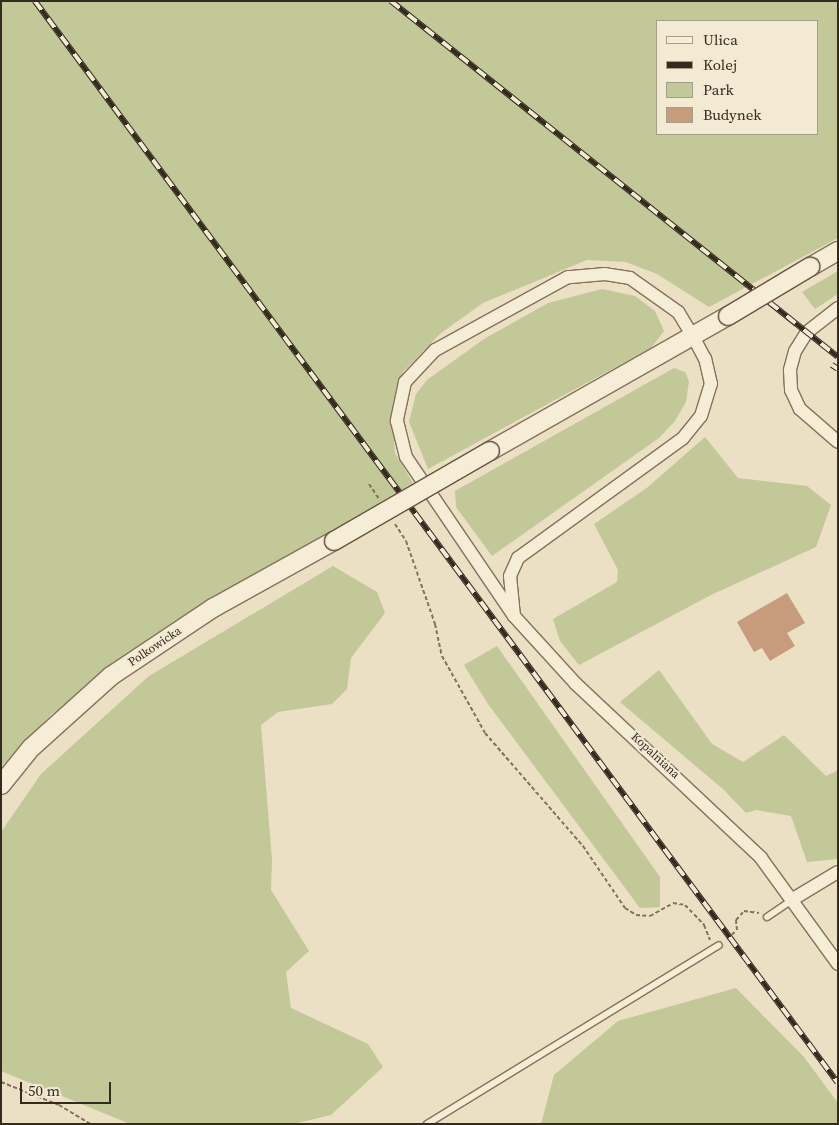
<!DOCTYPE html>
<html>
<head>
<meta charset="utf-8">
<style>
  body { margin:0 }
  #map { position:relative; width:839px; height:1125px; overflow:hidden; background:#ebdfc4; font-family:"Source Serif 4",serif }
  div>[style] { position:absolute }
  [style*='--x'] { left:calc(var(--x)*1px); top:calc(var(--y)*1px); width:calc(var(--w)*1px); rotate:calc(var(--a)*1deg) }
  .green>* { inset:0; background:#c2c898 }
  .building>* { inset:0; background:#c69c7c }
  .path>* { height:2px; margin-top:-1px; transform-origin:0; background:repeating-linear-gradient(90deg,#84715b 0 4px,transparent 0 6.5px) }
  .roads { filter:drop-shadow(1px 0 #84715b) drop-shadow(-1px 0 #84715b) drop-shadow(0 1px #84715b) drop-shadow(0 -1px #84715b) }
  .lane>* { height:6px; margin:-3px; padding:0 3px; transform-origin:3px; border-radius:3px; background:#f6edd6 }
  .street>* { height:12px; margin:-6px; padding:0 6px; transform-origin:6px; border-radius:6px; background:#f6edd6 }
  .secondary>* { height:18px; margin:-9px; padding:0 9px; transform-origin:9px; border-radius:9px; background:#f6edd6 }
  .rail>* { height:5.5px; margin-top:-2.75px; transform-origin:0; background:repeating-linear-gradient(90deg,#f3ead3 0 11px,#352a1f 0 22px); box-sizing:border-box; border-block:1px solid #352a1f }
  .bridges { filter:drop-shadow(1px 0 #66533f) drop-shadow(-1px 0 #66533f) drop-shadow(0 1px #66533f) drop-shadow(0 -1px #66533f) }
  .secondary-bridge>* { height:18px; margin:-9px; padding:0 9px; transform-origin:9px; border-radius:9px; background:#f6edd6 }
  span { translate:-50% -50%; white-space:nowrap; text-align:center; line-height:1.15; -webkit-text-stroke:4px #f3ead3; paint-order:stroke }
  .street-label { font-size:12px; color:#352a1f }
  .frame { position:absolute; inset:0; border:2px solid #352a1f; pointer-events:none }
  .legend { position:absolute; left:656px; top:20px; width:162px; height:115px; box-sizing:border-box; background:#f3ead3; border:1px solid #a79d8b; margin:0; padding:6px 9px; list-style:none; font-size:15px; color:#352a1f }
  .legend li { display:flex; align-items:center; gap:10px; height:25px }
  .legend b { width:25px; border:1px solid #a79d8b }
  .scale { position:absolute; left:20px; top:1082px; width:91px; height:22px; box-sizing:border-box; border:2px solid #352a1f; border-top:0; padding-left:6px; font-size:15px; line-height:18px; white-space:nowrap; color:#352a1f; -webkit-text-stroke:4px #f3ead3; paint-order:stroke }
</style>
</head>
<body>
<div id="map">
  <div class="green">
    <div style="clip-path:polygon(evenodd,1px 1px,838px 1px,838px 238px,709px 307px,657px 274px,626px 262px,587px 260px,483px 303px,441px 333px,403px 372px,393px 426px,395px 453px,413px 483px,221px 596px,137px 652px,52px 714px,1px 767px,1px 1px,658px 21px,818px 21px,818px 134px,658px 134px,658px 21px)"></div>
    <div style="clip-path:polygon(838px 271px,838px 294px,815px 309px,802px 292px)"></div>
    <div style="clip-path:polygon(602px 289px,635px 296px,655px 311px,664px 331px,651px 348px,428px 469px,409px 422px,416px 394px,427px 380px,484px 339px,548px 303px)"></div>
    <div style="clip-path:polygon(674px 368px,685px 372px,689px 381px,686px 402px,675px 421px,659px 438px,492px 556px,456px 507px,455px 491px)"></div>
    <div style="clip-path:polygon(705px 437px,738px 478px,807px 486px,831px 505px,816px 547px,711px 595px,579px 665px,560px 641px,553px 619px,617px 582px,618px 570px,594px 524px,648px 487px)"></div>
    <div style="clip-path:polygon(333px 566px,377px 592px,385px 613px,351px 658px,347px 689px,332px 704px,278px 712px,261px 725px,272px 859px,271px 890px,309px 951px,286px 972px,291px 1008px,368px 1044px,383px 1067px,331px 1115px,293px 1124px,130px 1124px,1px 1071px,1px 832px,41px 774px,149px 676px)"></div>
    <div style="clip-path:polygon(497px 646px,660px 877px,660px 907px,640px 908px,488px 704px,464px 665px)"></div>
    <div style="clip-path:polygon(659px 670px,712px 744px,743px 762px,784px 735px,826px 776px,838px 770px,838px 859px,807px 862px,791px 816px,756px 810px,746px 813px,724px 790px,620px 702px)"></div>
    <div style="clip-path:polygon(736px 988px,804px 1057px,838px 1103px,838px 1124px,541px 1124px,554px 1075px,618px 1021px)"></div>
  </div>
  <div class="building">
    <div style="clip-path:polygon(787px 593px,805px 623px,787px 633px,795px 646px,770px 661px,762px 648px,754px 652px,737px 622px)"></div>
  </div>
  <div class="path">
    <div style="--x:369;--y:484;--w:18;--a:56"></div>
    <div style="--x:395;--y:524;--w:20;--a:57"></div>
    <div style="--x:406;--y:541;--w:88;--a:70.7"></div>
    <div style="--x:435;--y:624;--w:33;--a:78"></div>
    <div style="--x:442;--y:656;--w:88;--a:60.8"></div>
    <div style="--x:485;--y:733;--w:150;--a:49.1"></div>
    <div style="--x:583;--y:846;--w:75;--a:55.9"></div>
    <div style="--x:625;--y:908;--w:13;--a:32"></div>
    <div style="--x:636;--y:915;--w:14;--a:4"></div>
    <div style="--x:650;--y:916;--w:26;--a:-29"></div>
    <div style="--x:673;--y:903;--w:12;--a:9"></div>
    <div style="--x:685;--y:905;--w:28;--a:46"></div>
    <div style="--x:704;--y:925;--w:16;--a:68"></div>
    <div style="--x:727;--y:939;--w:13;--a:-42"></div>
    <div style="--x:737;--y:930;--w:10;--a:-96"></div>
    <div style="--x:736;--y:920;--w:12;--a:-48"></div>
    <div style="--x:744;--y:911;--w:15;--a:8"></div>
    <div style="--x:1;--y:1082;--w:62;--a:21.6"></div>
    <div style="--x:59;--y:1105;--w:37;--a:31"></div>
  </div>
  <div class="roads">
    <div class="lane">
      <div style="--x:767;--y:917;--w:30;--a:-34"></div>
      <div style="--x:427;--y:1124;--w:342;--a:-31.5"></div>
    </div>
    <div class="street">
      <div style="--x:838;--y:308;--w:39;--a:142"></div>
      <div style="--x:807;--y:332;--w:22;--a:122"></div>
      <div style="--x:795;--y:351;--w:20;--a:105"></div>
      <div style="--x:790;--y:370;--w:20;--a:87"></div>
      <div style="--x:791;--y:390;--w:21;--a:65"></div>
      <div style="--x:800;--y:409;--w:50;--a:41"></div>
      <div style="--x:514;--y:616;--w:40;--a:-95.7"></div>
      <div style="--x:510;--y:576;--w:20;--a:-66"></div>
      <div style="--x:518;--y:558;--w:204;--a:-36"></div>
      <div style="--x:683;--y:438;--w:28;--a:-51"></div>
      <div style="--x:701;--y:416;--w:34;--a:-73"></div>
      <div style="--x:711;--y:384;--w:26;--a:-103"></div>
      <div style="--x:705;--y:359;--w:27;--a:-118"></div>
      <div style="--x:692;--y:335;--w:27;--a:-121"></div>
      <div style="--x:678;--y:312;--w:59;--a:-144.7"></div>
      <div style="--x:630;--y:278;--w:25;--a:-171"></div>
      <div style="--x:605;--y:274;--w:37;--a:175"></div>
      <div style="--x:568;--y:277;--w:152;--a:151.2"></div>
      <div style="--x:435;--y:350;--w:44;--a:133.2"></div>
      <div style="--x:405;--y:382;--w:40;--a:102"></div>
      <div style="--x:397;--y:421;--w:37;--a:76"></div>
      <div style="--x:406;--y:457;--w:192;--a:55.8"></div>
      <div style="--x:514;--y:616;--w:92;--a:47.6"></div>
      <div style="--x:576;--y:684;--w:254;--a:43.2"></div>
      <div style="--x:761;--y:858;--w:131;--a:54"></div>
      <div style="--x:793;--y:899;--w:52;--a:-31"></div>
    </div>
    <div class="secondary">
      <div style="--x:810;--y:267;--w:32;--a:-30"></div>
      <div style="--x:490;--y:451;--w:274;--a:-29.6"></div>
      <div style="--x:1;--y:785;--w:48;--a:-51"></div>
      <div style="--x:31;--y:748;--w:108;--a:-42"></div>
      <div style="--x:111;--y:676;--w:123;--a:-33.7"></div>
      <div style="--x:213;--y:608;--w:138;--a:-29"></div>
    </div>
  </div>
  <div class="rail">
    <div style="--x:35;--y:1;--w:1347;--a:53.42"></div>
    <div style="--x:391;--y:1;--w:571;--a:38.53"></div>
    <div style="--x:832;--y:365;--w:7;--a:34"></div>
  </div>
  <div class="bridges">
    <div class="secondary-bridge">
      <div style="--x:728;--y:316;--w:96;--a:-30.9"></div>
      <div style="--x:334;--y:541;--w:180;--a:-30"></div>
    </div>
  </div>
  <div class="street-label">
    <span style="left:155px;top:647px;rotate:-34deg">Polkowicka</span>
    <span style="left:655px;top:756px;rotate:43deg">Kopalniana</span>
  </div>
  <div class="frame"></div>
  <ul class="legend">
  <li><b style="height:6px;background:#f6edd6"></b>Ulica</li>
  <li><b style="height:6px;background:#352a1f"></b>Kolej</li>
  <li><b style="height:14px;background:#c2c898"></b>Park</li>
  <li><b style="height:14px;background:#c69c7c"></b>Budynek</li>
  </ul>
  <div class="scale">50 m</div>
</div>
</body>
</html>
